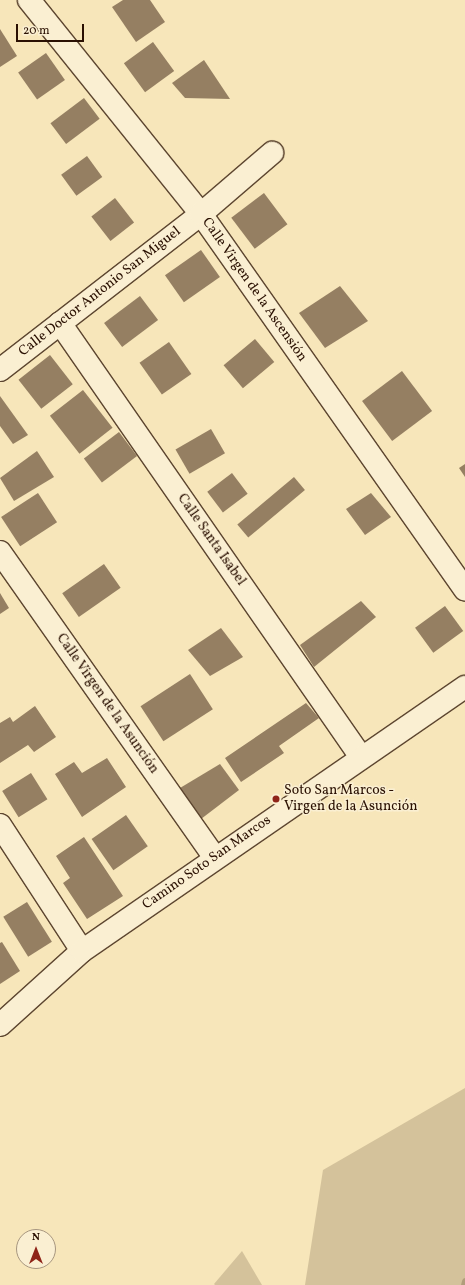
<!DOCTYPE html>
<html>
<head>
<meta charset="utf-8">
<style>
  body { margin:0 }
  #map { position:relative; width:465px; height:1285px; overflow:hidden; background:#f7e6ba; font-family:Vollkorn,serif }
  div>[style] { position:absolute }
  [style*='--x'] { left:calc(var(--x)*1px); top:calc(var(--y)*1px); width:calc(var(--w)*1px); rotate:calc(var(--a)*1deg) }
  .green>* { inset:0; background:#d4c29b }
  .stream>* { height:7px; margin:-3.5px; padding:0 3.5px; transform-origin:3.5px; border-radius:3.5px; background:#b19d7b }
  .building>* { inset:0; background:#957f62; transform-origin:0 0 }
  .roads { filter:drop-shadow(1px 0 #5d4630) drop-shadow(-1px 0 #5d4630) drop-shadow(0 1px #5d4630) drop-shadow(0 -1px #5d4630) }
  .street>* { height:22px; margin:-11px; padding:0 11px; transform-origin:11px; border-radius:11px; background:#faefd2 }
  .secondary>* { height:22px; margin:-11px; padding:0 11px; transform-origin:11px; border-radius:11px; background:#faefd2 }
  .dots>* { width:11px; height:11px; translate:-50% -50%; box-sizing:border-box; border:2px solid #faefd2; border-radius:50% }
  span { translate:-50% -50%; white-space:nowrap; text-align:center; line-height:1.15; -webkit-text-stroke:3px #faefd2; paint-order:stroke }
  .street-label { font-size:14px; color:#2a1002 }
  .poi-label { font-size:14px; color:#2a1002 }
  .left { translate:0 -50%; text-align:left }
  .north { position:absolute; left:16px; top:1229px; width:40px; height:40px; box-sizing:border-box; background:#faefd2; border:1px solid #a7967f; border-radius:50%; rotate:0deg; font-size:11px; font-weight:700; line-height:16px; text-align:center; color:#2a1002 }
  .north::after { content:''; display:block; margin:auto; width:14px; height:18px; background:#8f2418; clip-path:polygon(50% 0,100% 100%,50% 72%,0 100%) }
  .scale { position:absolute; left:16px; top:24px; width:68px; height:18px; box-sizing:border-box; border:2px solid #2a1002; border-top:0; padding-left:5px; font-size:12px; line-height:14px; white-space:nowrap; color:#2a1002; -webkit-text-stroke:3px #faefd2; paint-order:stroke }
</style>
</head>
<body>
<div id="map">
  <div class="green">
    <div style="clip-path:polygon(465px 1088px,465px 1285px,305px 1285px,323px 1170px)"></div>
    <div style="clip-path:polygon(242px 1251px,262px 1285px,215px 1285px,214px 1284px)"></div>
  </div>
  <div class="stream">
    <div style="--x:464;--y:1285;--w:4;--a:-76"></div>
  </div>
  <div class="building">
    <div style="clip-path:polygon(123px 0,150px 0,165px 22px,136px 42px,112px 7px)"></div>
    <div style="clip-path:polygon(0 29px,17px 56px,0 67px)"></div>
    <div style="left:153px;top:42px;width:36px;height:36px;rotate:54deg"></div>
    <div style="left:46px;top:53px;width:33px;height:34px;rotate:55deg"></div>
    <div style="clip-path:polygon(204px 60px,230px 99px,185px 98px,172px 83px)"></div>
    <div style="left:84px;top:98px;width:26px;height:42px;rotate:53deg"></div>
    <div style="left:87px;top:156px;width:26px;height:32px;rotate:54deg"></div>
    <div style="left:264px;top:193px;width:39px;height:41px;rotate:53deg"></div>
    <div style="left:115px;top:198px;width:31px;height:30px;rotate:52deg"></div>
    <div style="left:201px;top:250px;width:33px;height:44px;rotate:55deg"></div>
    <div style="clip-path:polygon(340px 286px,368px 321px,325px 348px,299px 313px)"></div>
    <div style="left:140px;top:296px;width:30px;height:45px;rotate:53deg"></div>
    <div style="left:255px;top:339px;width:30px;height:41px;rotate:50deg"></div>
    <div style="left:169px;top:342px;width:39px;height:36px;rotate:55deg"></div>
    <div style="left:50px;top:355px;width:37px;height:40px;rotate:52deg"></div>
    <div style="left:402px;top:371px;width:50px;height:50px;rotate:53deg"></div>
    <div style="left:83px;top:390px;width:48px;height:42px;rotate:52deg"></div>
    <div style="clip-path:polygon(0 396px,28px 435px,13px 444px,0 426px)"></div>
    <div style="left:211px;top:429px;width:28px;height:41px;rotate:60deg"></div>
    <div style="left:119px;top:432px;width:30px;height:44px;rotate:53deg"></div>
    <div style="clip-path:polygon(37px 451px,54px 477px,14px 501px,0 478px)"></div>
    <div style="clip-path:polygon(465px 464px,465px 477px,459px 468px)"></div>
    <div style="left:232px;top:473px;width:26px;height:31px;rotate:53deg"></div>
    <div style="left:294px;top:477px;width:17px;height:74px;rotate:50deg"></div>
    <div style="left:38px;top:493px;width:35px;height:44px;rotate:57deg"></div>
    <div style="clip-path:polygon(371px 493px,391px 517px,365px 535px,346px 509px)"></div>
    <div style="left:104px;top:564px;width:29px;height:51px;rotate:55deg"></div>
    <div style="clip-path:polygon(0 593px,9px 608px,0 614px)"></div>
    <div style="clip-path:polygon(361px 601px,376px 617px,314px 667px,300px 645px)"></div>
    <div style="left:445px;top:606px;width:31px;height:37px;rotate:54deg"></div>
    <div style="clip-path:polygon(221px 628px,243px 657px,210px 676px,188px 650px)"></div>
    <div style="left:190px;top:674px;width:42px;height:59px;rotate:57deg"></div>
    <div style="clip-path:polygon(306px 703px,319px 718px,279px 746px,284px 753px,241px 782px,225px 758px)"></div>
    <div style="clip-path:polygon(35px 706px,56px 737px,34px 752px,28px 745px,0 763px,0 723px,10px 717px,13px 722px)"></div>
    <div style="clip-path:polygon(107px 758px,126px 787px,82px 817px,55px 774px,74px 762px,82px 773px)"></div>
    <div style="clip-path:polygon(220px 764px,239px 790px,201px 819px,180px 788px)"></div>
    <div style="left:31px;top:773px;width:31px;height:34px;rotate:58deg"></div>
    <div style="left:126px;top:815px;width:38px;height:42px;rotate:55deg"></div>
    <div style="clip-path:polygon(84px 837px,123px 896px,87px 919px,63px 883px,70px 878px,56px 856px)"></div>
    <div style="left:27px;top:902px;width:47px;height:28px;rotate:58deg"></div>
    <div style="clip-path:polygon(2px 942px,20px 971px,0 984px,0 943px)"></div>
  </div>
  <div class="roads">
    <div class="street">
      <div style="--x:29;--y:0;--w:275;--a:51.2"></div>
      <div style="--x:201;--y:214;--w:459;--a:54.9"></div>
      <div style="--x:60;--y:323;--w:528;--a:55.26"></div>
      <div style="--x:0;--y:370;--w:254;--a:-37.8"></div>
      <div style="--x:201;--y:214;--w:94;--a:-40.7"></div>
      <div style="--x:0;--y:552;--w:373;--a:54.9"></div>
      <div style="--x:0;--y:825;--w:150;--a:56.9"></div>
    </div>
    <div class="secondary">
      <div style="--x:0;--y:1025;--w:110;--a:-42.1"></div>
      <div style="--x:82;--y:951;--w:465;--a:-34.6"></div>
    </div>
  </div>
  <div class="dots">
    <div style="left:276px;top:799px;background:#8f2418"></div>
  </div>
  <div class="street-label">
    <span style="left:254px;top:290px;rotate:55deg">Calle Virgen de la Ascensión</span>
    <span style="left:100px;top:292px;rotate:-38deg">Calle Doctor Antonio San Miguel</span>
    <span style="left:211px;top:540px;rotate:55deg">Calle Santa Isabel</span>
    <span style="left:107px;top:704px;rotate:55deg">Calle Virgen de la Asunción</span>
    <span style="left:207px;top:863px;rotate:-35deg">Camino Soto San Marcos</span>
  </div>
  <div class="poi-label">
    <span class="left" style="left:284px;top:799px">Soto San Marcos -<br>Virgen de la Asunción</span>
  </div>
  <div class="north">N</div>
  <div class="scale">20 m</div>
</div>
</body>
</html>
